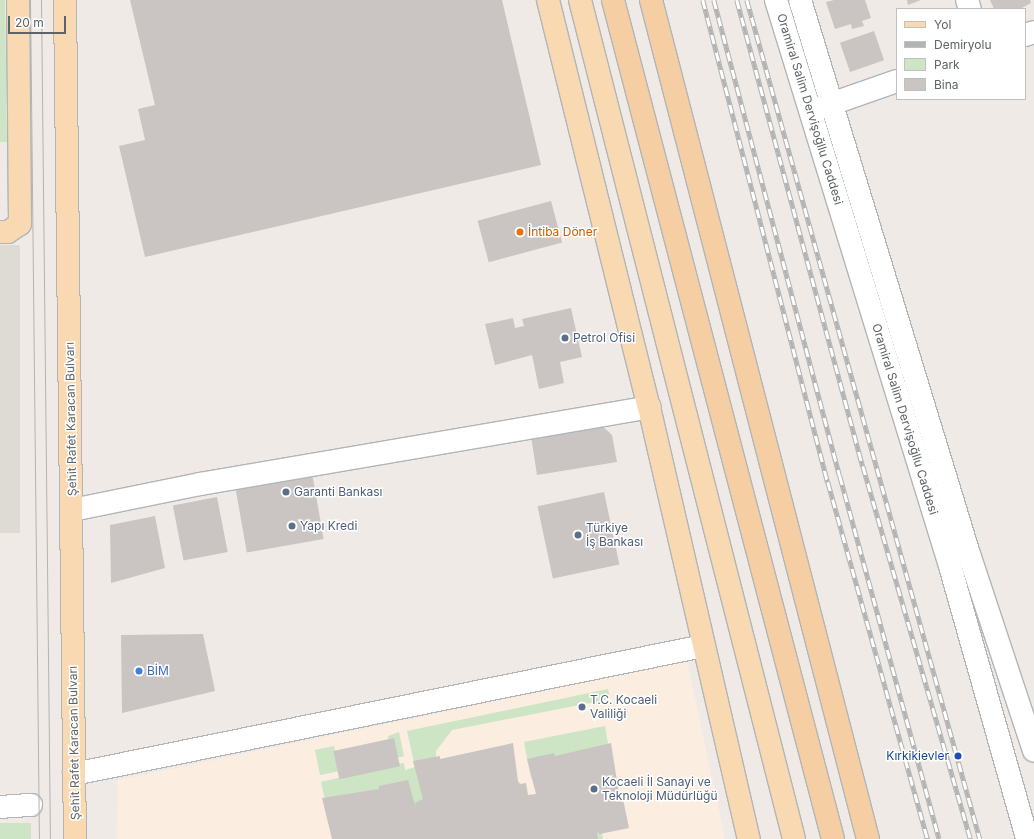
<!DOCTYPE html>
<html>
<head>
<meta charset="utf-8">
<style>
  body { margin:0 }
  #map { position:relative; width:1034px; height:839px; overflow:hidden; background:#efeae6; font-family:Inter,sans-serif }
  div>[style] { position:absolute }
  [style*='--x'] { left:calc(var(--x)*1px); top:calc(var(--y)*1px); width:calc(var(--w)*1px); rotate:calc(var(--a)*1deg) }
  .commercial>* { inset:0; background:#fbeddf }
  .education>* { inset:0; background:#dedad4; transform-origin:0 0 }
  .green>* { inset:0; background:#cde4c5; transform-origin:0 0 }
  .building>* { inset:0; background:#cac5c2; transform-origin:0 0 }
  .roads { filter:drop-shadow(1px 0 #b1b5b7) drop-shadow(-1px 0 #b1b5b7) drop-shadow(0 1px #b1b5b7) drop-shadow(0 -1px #b1b5b7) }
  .minor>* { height:22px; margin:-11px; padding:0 11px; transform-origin:11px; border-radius:11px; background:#fff }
  .tertiary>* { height:22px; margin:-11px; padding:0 11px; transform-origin:11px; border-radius:11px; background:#fff }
  .secondary>* { height:22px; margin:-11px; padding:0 11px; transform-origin:11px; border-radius:11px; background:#fff }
  .primary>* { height:22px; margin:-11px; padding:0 11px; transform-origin:11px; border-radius:11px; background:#f8d9b1 }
  .trunk>* { height:22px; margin:-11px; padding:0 11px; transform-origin:11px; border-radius:11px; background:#f6cea4 }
  .tram>* { height:1px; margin:-0.5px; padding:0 0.5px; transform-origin:0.5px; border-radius:0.5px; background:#b2b3b3 }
  .rail>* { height:4.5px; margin-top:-2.25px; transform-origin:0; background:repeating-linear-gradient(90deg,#fff 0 9px,#b2b3b3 0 18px); box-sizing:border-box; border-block:1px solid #b2b3b3 }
  .dots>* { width:11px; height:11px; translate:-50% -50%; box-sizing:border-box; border:2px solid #fff; border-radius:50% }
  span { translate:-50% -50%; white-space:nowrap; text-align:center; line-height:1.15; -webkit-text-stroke:3px #fff; paint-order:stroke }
  .street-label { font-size:12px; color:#5e6365 }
  .food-label { font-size:12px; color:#c56008 }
  .left { translate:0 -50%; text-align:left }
  .service-label { font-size:12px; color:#4e5e75 }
  .shop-label { font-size:12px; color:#366cbe }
  .transit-label { font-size:12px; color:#164399 }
  .right { translate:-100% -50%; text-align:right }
  .legend { position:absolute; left:896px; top:8px; width:130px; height:92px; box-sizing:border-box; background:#fff; border:1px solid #bfc1c1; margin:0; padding:5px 7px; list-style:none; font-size:12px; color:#5e6365 }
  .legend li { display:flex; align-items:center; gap:8px; height:20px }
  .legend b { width:20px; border:1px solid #bfc1c1 }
  .scale { position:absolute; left:8px; top:16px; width:58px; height:18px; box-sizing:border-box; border:2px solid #5e6365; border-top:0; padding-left:5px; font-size:12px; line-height:14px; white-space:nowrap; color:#5e6365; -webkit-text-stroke:3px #fff; paint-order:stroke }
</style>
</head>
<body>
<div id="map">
  <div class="commercial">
    <div style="clip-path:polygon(687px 661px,725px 839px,117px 839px,118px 780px)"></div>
  </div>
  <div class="education">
    <div style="left:0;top:245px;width:20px;height:288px"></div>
  </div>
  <div class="green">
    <div style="clip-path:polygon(0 0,5px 0,7px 142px,0 142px)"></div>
    <div style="clip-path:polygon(608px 689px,610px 699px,452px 730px,436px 751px,436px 761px,526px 813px,549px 791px,531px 778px,524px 742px,605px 726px,609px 750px,600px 819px,603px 839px,354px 839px,325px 800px,321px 782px,346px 776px,345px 770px,320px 775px,315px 750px,334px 746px,335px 752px,389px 744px,388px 736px,399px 732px,404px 756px,392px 759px,393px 765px,404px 763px,405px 770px,415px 767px,407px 731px)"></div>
    <div style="left:31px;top:823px;width:16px;height:31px;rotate:90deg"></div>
  </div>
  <div class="building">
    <div style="clip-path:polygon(130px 0,502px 0,541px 165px,145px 257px,119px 146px,145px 140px,138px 109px,155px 105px)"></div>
    <div style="clip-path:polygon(834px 0,865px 0,871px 18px,862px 21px,864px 26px,852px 29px,851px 24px,835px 29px,826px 2px)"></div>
    <div style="clip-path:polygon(907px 0,921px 0,908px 5px)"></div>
    <div style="clip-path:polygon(990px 0,1030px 0,1031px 3px,1020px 9px,994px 9px)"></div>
    <div style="left:874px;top:31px;width:31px;height:36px;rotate:71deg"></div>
    <div style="left:551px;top:201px;width:43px;height:76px;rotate:75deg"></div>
    <div style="clip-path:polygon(571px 308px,582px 357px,560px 362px,564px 383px,539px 389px,532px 355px,495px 365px,485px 324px,513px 318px,515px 328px,524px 326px,522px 319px)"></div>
    <div style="clip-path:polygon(600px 424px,612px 435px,617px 462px,537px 475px,531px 436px)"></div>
    <div style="left:312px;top:473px;width:67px;height:78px;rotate:80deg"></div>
    <div style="left:604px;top:492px;width:74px;height:68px;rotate:78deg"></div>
    <div style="left:217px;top:497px;width:56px;height:45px;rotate:79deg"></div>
    <div style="clip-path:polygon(155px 516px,165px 568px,111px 583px,110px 525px)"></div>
    <div style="clip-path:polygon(203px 634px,215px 691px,122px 713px,121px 635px)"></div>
    <div style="left:394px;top:738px;width:29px;height:62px;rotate:78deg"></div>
    <div style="clip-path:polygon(513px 743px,518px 781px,520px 784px,526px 783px,528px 795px,536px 794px,527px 759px,554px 753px,555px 756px,611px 743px,620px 800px,623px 799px,629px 828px,600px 834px,597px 832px,598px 839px,332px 839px,322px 798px,379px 789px,379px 786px,408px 780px,416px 809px,415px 803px,423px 799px,413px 761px,440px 756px,440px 759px)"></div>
  </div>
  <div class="roads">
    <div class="minor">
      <div style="--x:967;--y:0;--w:9;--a:72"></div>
      <div style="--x:72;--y:510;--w:131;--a:-11.5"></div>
      <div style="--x:200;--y:484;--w:456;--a:-9.7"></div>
      <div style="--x:74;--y:774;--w:642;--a:-11.5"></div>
      <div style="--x:0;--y:807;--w:31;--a:-4"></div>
    </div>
    <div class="tertiary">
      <div style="--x:1025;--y:35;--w:9;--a:-18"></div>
      <div style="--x:814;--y:110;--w:88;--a:-19.3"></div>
    </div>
    <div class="secondary">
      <div style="--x:776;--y:0;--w:592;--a:72.91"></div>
      <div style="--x:950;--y:566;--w:284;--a:74.2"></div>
      <div style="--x:800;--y:0;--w:579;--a:73.04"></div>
      <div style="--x:969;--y:554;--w:207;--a:71.7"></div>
    </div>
    <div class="primary">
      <div style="--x:65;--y:0;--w:839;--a:89.32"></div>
      <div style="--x:548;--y:0;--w:419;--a:76.1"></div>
      <div style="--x:649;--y:407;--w:443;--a:77"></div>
      <div style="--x:580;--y:0;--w:866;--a:75.69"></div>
      <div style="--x:0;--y:232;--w:8;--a:0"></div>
      <div style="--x:8;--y:232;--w:14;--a:-34"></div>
      <div style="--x:20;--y:224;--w:224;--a:-90.5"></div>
    </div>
    <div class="trunk">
      <div style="--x:613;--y:0;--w:867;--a:75.31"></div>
      <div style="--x:651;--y:0;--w:867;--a:75.5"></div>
    </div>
  </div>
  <div class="tram">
    <div style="--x:30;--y:0;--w:839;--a:89.39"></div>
    <div style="--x:41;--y:0;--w:839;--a:89.39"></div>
  </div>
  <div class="rail">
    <div style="--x:703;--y:0;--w:498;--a:75.5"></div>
    <div style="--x:828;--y:482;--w:371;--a:74.4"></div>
    <div style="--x:714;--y:0;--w:492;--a:75.2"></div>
    <div style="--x:840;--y:476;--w:376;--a:74.7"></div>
    <div style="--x:737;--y:0;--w:483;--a:74.9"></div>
    <div style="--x:863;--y:466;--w:388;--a:73.9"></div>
    <div style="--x:747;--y:0;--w:871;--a:74.48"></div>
  </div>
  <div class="dots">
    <div style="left:520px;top:232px;background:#e8710a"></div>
    <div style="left:565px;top:338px;background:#5c6f8a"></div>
    <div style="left:286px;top:492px;background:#5c6f8a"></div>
    <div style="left:292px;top:526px;background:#5c6f8a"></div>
    <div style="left:578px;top:535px;background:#5c6f8a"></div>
    <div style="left:139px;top:671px;background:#3f7fe0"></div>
    <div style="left:582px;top:707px;background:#5c6f8a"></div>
    <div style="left:958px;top:756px;background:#1a4fb4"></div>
    <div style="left:594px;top:789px;background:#5c6f8a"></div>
  </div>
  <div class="street-label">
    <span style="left:810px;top:109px;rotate:73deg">Oramiral Salim Dervişoğllu Caddesi</span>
    <span style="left:71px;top:419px;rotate:-91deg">Şehit Rafet Karacan Bulvarı</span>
    <span style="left:905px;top:419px;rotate:73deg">Oramiral Salim Dervişoğllu Caddesi</span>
    <span style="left:74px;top:743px;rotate:-91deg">Şehit Rafet Karacan Bulvarı</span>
  </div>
  <div class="food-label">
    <span class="left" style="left:528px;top:232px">İntiba Döner</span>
  </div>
  <div class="service-label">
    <span class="left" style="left:573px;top:338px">Petrol Ofisi</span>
    <span class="left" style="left:294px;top:492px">Garanti Bankası</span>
    <span class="left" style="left:300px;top:526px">Yapı Kredi</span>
    <span class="left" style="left:586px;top:535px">Türkiye<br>İş Bankası</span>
    <span class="left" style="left:590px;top:707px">T.C. Kocaeli<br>Valiliği</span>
    <span class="left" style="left:602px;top:789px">Kocaeli İl Sanayi ve<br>Teknoloji Müdürlüğü</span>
  </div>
  <div class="shop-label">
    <span class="left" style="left:147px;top:671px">BİM</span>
  </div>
  <div class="transit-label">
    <span class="right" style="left:949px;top:756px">Kırkikievler</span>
  </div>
  <ul class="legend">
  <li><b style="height:5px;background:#f8d9b1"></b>Yol</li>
  <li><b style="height:5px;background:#b2b3b3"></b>Demiryolu</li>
  <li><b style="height:11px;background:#cde4c5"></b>Park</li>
  <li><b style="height:11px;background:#cac5c2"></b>Bina</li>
  </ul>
  <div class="scale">20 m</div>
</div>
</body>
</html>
